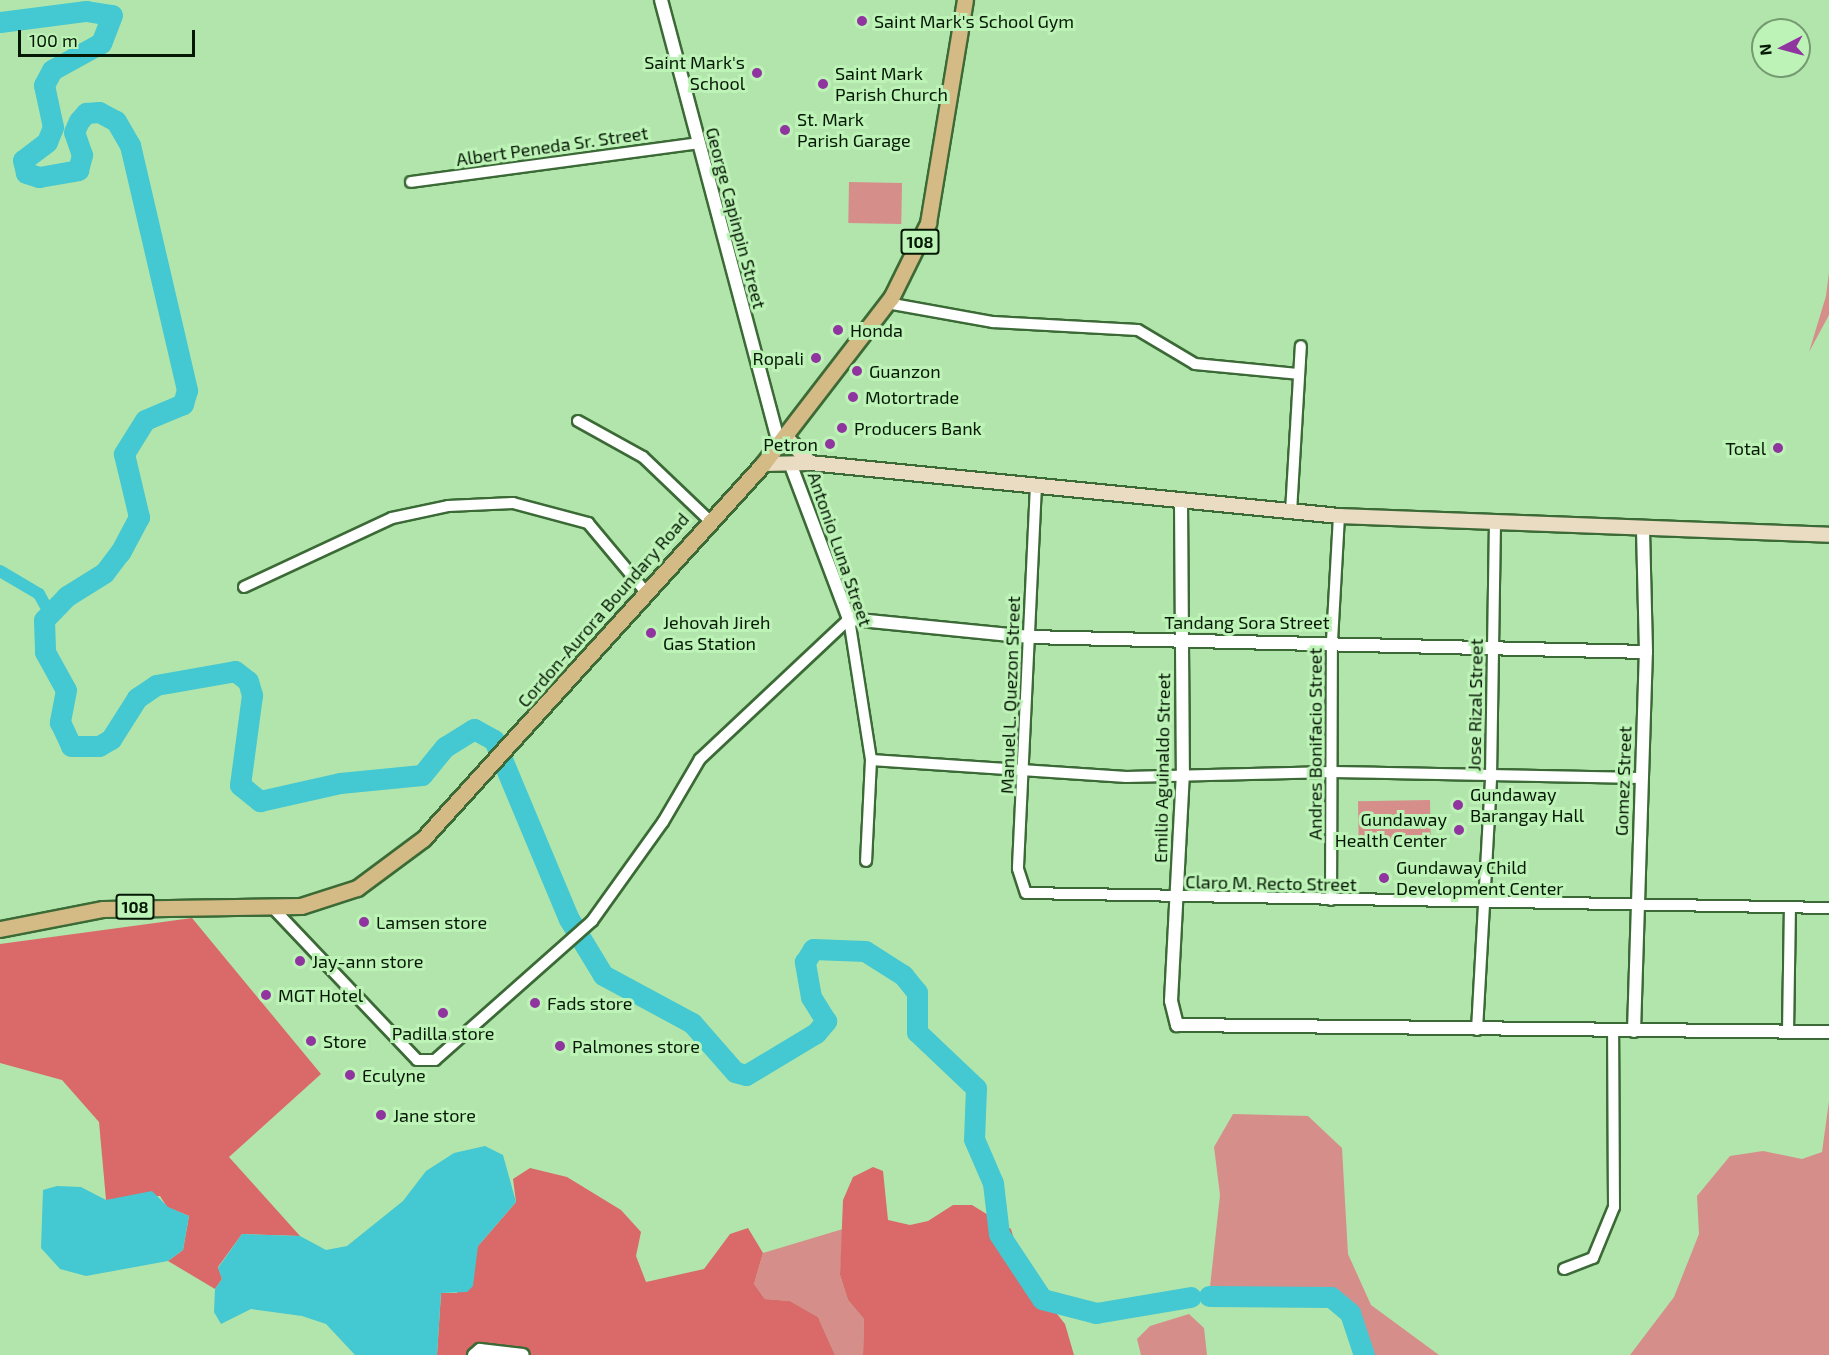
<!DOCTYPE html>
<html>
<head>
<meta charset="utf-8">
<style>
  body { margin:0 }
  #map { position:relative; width:1829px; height:1355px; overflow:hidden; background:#b2e5ab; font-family:"Exo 2",sans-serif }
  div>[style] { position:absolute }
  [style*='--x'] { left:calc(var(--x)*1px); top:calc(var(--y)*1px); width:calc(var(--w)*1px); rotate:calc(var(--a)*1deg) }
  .green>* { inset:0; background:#d68e8b; transform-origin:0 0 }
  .forest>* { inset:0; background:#d96a69 }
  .water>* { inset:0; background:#44c8d1 }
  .canal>* { height:12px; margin:-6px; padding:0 6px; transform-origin:6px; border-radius:6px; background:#44c8d1 }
  .river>* { height:21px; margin:-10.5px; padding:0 10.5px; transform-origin:10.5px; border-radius:10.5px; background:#44c8d1 }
  .roads { filter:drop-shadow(2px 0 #3b6a36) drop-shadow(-2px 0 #3b6a36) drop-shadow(0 2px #3b6a36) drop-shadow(0 -2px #3b6a36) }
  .minor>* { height:10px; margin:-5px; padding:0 5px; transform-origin:5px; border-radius:5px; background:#fff }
  .tertiary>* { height:12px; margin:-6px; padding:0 6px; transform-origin:6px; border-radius:6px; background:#fff }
  .secondary>* { height:14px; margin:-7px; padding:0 7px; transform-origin:7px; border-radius:7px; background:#eadcc2 }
  .primary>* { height:15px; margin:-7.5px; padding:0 7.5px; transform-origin:7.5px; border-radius:7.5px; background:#d4ba84 }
  .dots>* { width:16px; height:16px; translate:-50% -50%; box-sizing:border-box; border:3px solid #bef3b8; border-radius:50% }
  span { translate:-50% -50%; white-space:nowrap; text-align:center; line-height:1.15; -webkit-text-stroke:6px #bef3b8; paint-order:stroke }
  .shield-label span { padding:2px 4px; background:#bef3b8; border:2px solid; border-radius:4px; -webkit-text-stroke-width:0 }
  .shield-label { font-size:16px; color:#051804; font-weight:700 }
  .poi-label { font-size:18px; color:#051804 }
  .left { translate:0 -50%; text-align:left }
  .right { translate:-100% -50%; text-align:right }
  .street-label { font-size:18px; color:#051804 }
  .north { position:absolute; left:1751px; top:18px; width:60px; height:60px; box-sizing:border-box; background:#bef3b8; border:2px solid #749b70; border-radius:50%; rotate:264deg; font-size:16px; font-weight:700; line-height:24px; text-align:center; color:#051804 }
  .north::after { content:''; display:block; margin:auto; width:21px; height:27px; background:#90349f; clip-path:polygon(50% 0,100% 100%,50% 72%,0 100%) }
  .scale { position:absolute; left:18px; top:30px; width:177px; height:27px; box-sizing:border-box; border:3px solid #051804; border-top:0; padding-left:8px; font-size:18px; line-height:21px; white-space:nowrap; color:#051804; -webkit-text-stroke:4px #bef3b8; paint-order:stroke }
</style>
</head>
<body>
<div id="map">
  <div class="green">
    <div style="left:849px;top:182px;width:53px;height:41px;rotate:1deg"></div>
    <div style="clip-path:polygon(1829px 272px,1829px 315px,1809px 352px,1826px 296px)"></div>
    <div style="left:1430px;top:800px;width:39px;height:72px;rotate:89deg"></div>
    <div style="clip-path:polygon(1829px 1101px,1829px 1355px,1630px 1355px,1674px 1297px,1699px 1234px,1697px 1196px,1730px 1156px,1763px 1151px,1802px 1159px,1822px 1152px)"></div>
    <div style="clip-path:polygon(1233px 1114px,1308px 1116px,1342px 1148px,1348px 1254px,1371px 1305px,1439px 1355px,1364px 1355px,1356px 1323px,1337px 1299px,1209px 1296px,1220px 1195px,1214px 1147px)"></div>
    <div style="clip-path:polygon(843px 1229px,840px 1275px,848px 1300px,864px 1319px,863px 1355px,835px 1355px,818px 1317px,790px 1301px,765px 1299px,754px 1284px,763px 1253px)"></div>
    <div style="clip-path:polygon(1189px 1314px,1204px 1328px,1207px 1355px,1141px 1355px,1137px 1339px,1150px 1326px)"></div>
  </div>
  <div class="forest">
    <div style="clip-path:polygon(192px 918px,321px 1074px,229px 1157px,300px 1236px,242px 1234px,218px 1267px,222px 1279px,215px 1289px,168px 1261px,183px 1250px,189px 1216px,167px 1207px,160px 1196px,106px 1200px,99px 1122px,62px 1080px,0 1063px,0 944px)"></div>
    <div style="clip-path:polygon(873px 1167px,883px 1171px,888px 1220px,910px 1225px,928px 1221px,953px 1205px,972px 1205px,1011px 1229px,1023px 1271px,1065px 1324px,1074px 1355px,863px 1355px,864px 1319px,848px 1300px,840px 1275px,843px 1200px,853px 1177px)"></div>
    <div style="clip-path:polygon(530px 1168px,567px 1177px,621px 1210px,641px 1232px,636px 1256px,646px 1282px,704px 1269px,730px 1234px,748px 1228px,763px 1253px,754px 1284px,765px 1299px,790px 1301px,818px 1317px,835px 1355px,437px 1355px,441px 1293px,457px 1293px,478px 1246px,516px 1202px,513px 1179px)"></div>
  </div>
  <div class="water">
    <div style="clip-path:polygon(485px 1146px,503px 1155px,516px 1202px,478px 1246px,473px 1286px,467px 1292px,441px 1293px,437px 1355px,355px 1355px,326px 1324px,302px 1316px,251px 1309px,221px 1324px,214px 1312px,215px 1289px,222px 1279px,218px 1268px,242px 1234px,300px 1236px,326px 1250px,347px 1246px,403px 1201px,426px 1171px,454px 1153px)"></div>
    <div style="clip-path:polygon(57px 1186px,81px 1187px,106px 1200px,152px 1191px,168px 1207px,189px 1216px,183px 1250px,168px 1261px,86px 1276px,60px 1269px,41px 1248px,43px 1190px)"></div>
  </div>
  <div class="canal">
    <div style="--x:0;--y:571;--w:45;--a:30.5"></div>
    <div style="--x:39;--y:594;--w:21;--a:61"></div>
  </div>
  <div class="river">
    <div style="--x:0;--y:22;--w:87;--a:-7.3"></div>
    <div style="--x:86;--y:11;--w:26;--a:9"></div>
    <div style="--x:112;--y:15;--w:30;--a:111"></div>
    <div style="--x:101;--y:43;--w:56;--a:151.1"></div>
    <div style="--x:52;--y:70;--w:17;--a:118"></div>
    <div style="--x:44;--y:85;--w:43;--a:77.9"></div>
    <div style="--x:53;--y:127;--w:16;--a:112"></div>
    <div style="--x:47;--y:142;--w:30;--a:143"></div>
    <div style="--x:23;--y:160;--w:13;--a:77"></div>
    <div style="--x:26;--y:173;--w:14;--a:17"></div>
    <div style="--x:39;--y:177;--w:40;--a:-10"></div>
    <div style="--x:78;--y:170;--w:16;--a:-75"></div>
    <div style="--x:82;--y:155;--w:24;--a:-109"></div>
    <div style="--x:74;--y:132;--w:12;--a:-66"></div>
    <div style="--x:79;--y:121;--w:11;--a:-49"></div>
    <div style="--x:86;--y:113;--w:13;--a:-4"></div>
    <div style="--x:99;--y:112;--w:19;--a:28"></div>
    <div style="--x:116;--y:121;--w:28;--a:60"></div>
    <div style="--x:130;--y:145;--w:252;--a:76.9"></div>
    <div style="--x:187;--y:390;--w:15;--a:106"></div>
    <div style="--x:183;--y:404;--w:41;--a:157.2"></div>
    <div style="--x:145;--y:420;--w:40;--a:122"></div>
    <div style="--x:124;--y:454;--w:65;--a:76.6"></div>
    <div style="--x:139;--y:517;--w:40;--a:118"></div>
    <div style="--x:120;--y:552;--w:26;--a:127"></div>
    <div style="--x:104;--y:573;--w:44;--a:148.1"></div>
    <div style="--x:67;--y:596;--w:33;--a:134"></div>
    <div style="--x:44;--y:620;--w:32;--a:88"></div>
    <div style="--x:45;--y:652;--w:43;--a:61.1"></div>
    <div style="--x:66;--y:690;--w:33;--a:101"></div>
    <div style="--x:60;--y:722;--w:26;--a:65"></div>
    <div style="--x:71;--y:746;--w:28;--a:0"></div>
    <div style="--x:99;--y:746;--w:14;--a:-30"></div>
    <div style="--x:111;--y:739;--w:49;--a:-57.6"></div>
    <div style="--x:137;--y:698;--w:23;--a:-34"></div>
    <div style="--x:156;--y:685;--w:80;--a:-10"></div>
    <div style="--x:235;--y:671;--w:16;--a:38"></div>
    <div style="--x:248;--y:681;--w:15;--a:74"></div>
    <div style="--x:252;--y:695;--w:91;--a:97.6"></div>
    <div style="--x:240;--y:785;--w:26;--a:39"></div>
    <div style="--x:260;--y:801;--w:82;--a:-12.7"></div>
    <div style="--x:340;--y:783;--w:82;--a:-5.6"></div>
    <div style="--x:422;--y:775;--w:36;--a:-51"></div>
    <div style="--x:445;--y:747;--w:34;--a:-32"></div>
    <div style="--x:474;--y:729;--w:23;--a:29"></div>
    <div style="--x:494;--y:740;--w:194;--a:67.3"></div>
    <div style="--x:569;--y:919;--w:66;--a:58.7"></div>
    <div style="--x:603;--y:975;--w:101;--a:28.3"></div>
    <div style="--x:692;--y:1023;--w:65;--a:48.7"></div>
    <div style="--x:735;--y:1072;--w:11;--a:15"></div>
    <div style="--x:746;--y:1075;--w:82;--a:-31"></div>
    <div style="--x:816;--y:1033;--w:16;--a:-50"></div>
    <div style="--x:826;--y:1021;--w:28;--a:-122"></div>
    <div style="--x:811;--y:997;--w:36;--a:-100"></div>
    <div style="--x:805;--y:962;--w:15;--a:-58"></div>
    <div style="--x:813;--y:949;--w:52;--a:2.2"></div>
    <div style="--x:865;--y:951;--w:45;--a:32.3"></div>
    <div style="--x:903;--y:975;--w:22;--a:51"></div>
    <div style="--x:917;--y:992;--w:40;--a:90"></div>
    <div style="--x:917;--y:1032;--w:81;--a:43.5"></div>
    <div style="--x:976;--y:1088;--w:51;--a:92.2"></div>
    <div style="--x:974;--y:1139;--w:48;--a:66.6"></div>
    <div style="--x:993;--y:1183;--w:51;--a:83.3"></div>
    <div style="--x:999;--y:1234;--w:78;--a:56.5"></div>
    <div style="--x:1042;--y:1299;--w:56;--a:14.5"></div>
    <div style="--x:1096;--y:1313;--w:96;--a:-9.6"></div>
    <div style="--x:1209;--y:1296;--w:122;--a:0.5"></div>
    <div style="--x:1331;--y:1297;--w:25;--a:40"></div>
    <div style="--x:1350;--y:1313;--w:44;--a:71.6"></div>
  </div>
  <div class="roads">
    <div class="minor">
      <div style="--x:411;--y:182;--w:290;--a:-7.7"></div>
      <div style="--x:887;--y:303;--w:108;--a:10.2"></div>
      <div style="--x:993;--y:322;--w:145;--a:3.2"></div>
      <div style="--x:1138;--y:330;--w:66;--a:30.8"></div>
      <div style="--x:1195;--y:364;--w:103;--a:5.5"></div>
      <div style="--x:578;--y:421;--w:74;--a:29"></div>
      <div style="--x:643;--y:457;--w:91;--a:43.7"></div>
      <div style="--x:1036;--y:485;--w:384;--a:92.7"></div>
      <div style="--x:1018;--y:869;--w:25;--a:72"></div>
      <div style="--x:1026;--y:893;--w:803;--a:1.07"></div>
      <div style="--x:1291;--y:512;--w:166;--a:-86.6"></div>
      <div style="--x:244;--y:587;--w:163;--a:-25"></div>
      <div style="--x:392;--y:518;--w:57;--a:-12.1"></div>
      <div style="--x:448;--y:506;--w:65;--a:-2.6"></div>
      <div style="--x:513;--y:503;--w:78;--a:14.9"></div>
      <div style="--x:588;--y:523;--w:87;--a:50.1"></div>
      <div style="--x:849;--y:619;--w:143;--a:81.1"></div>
      <div style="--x:871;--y:760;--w:101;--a:92.8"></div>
      <div style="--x:871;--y:760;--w:256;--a:3.8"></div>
      <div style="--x:1126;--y:777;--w:207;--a:-1.4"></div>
      <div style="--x:1333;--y:772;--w:308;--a:1.1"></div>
      <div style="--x:1331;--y:900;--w:259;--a:-89.8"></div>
      <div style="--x:1332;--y:641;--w:125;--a:-86.8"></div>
      <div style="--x:271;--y:906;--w:212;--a:46.5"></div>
      <div style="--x:417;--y:1060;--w:18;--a:0"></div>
      <div style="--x:435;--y:1060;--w:210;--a:-41.5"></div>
      <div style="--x:592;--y:921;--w:122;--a:-54.4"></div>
      <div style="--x:663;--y:822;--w:73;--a:-59.6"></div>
      <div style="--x:700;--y:759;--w:204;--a:-43.2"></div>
      <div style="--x:1477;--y:1030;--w:253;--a:-86.8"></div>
      <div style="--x:1491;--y:777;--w:254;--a:-89.1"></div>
      <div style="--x:1788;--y:1032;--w:125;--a:-89.1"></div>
      <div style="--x:1564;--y:1269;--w:31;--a:-21"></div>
      <div style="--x:1593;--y:1258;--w:55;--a:-67.6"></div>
      <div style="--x:1614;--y:1207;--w:176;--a:-90.3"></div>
    </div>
    <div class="tertiary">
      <div style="--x:661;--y:0;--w:458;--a:75.1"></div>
      <div style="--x:790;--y:463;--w:167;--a:69.3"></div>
      <div style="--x:849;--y:619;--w:181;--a:5.7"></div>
      <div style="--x:1029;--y:637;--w:617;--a:1.39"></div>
      <div style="--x:1181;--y:501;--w:271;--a:89.6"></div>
      <div style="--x:1183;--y:772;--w:229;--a:93"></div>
      <div style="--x:1171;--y:1001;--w:25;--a:76"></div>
      <div style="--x:1177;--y:1025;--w:652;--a:0.62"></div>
      <div style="--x:1634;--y:1031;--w:379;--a:-88.2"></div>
      <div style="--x:1646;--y:652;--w:121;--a:-91.4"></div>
      <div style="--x:474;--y:1355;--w:8;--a:-40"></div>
      <div style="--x:480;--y:1350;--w:43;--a:6.6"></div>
    </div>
    <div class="secondary">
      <div style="--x:785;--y:436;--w:37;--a:47"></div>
      <div style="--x:763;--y:464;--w:47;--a:-1.2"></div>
      <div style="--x:810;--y:463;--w:532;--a:5.72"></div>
      <div style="--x:1339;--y:516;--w:490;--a:2.2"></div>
    </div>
    <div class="primary">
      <div style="--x:0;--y:929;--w:105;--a:-11"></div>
      <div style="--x:103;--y:909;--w:198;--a:-0.9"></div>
      <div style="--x:301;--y:906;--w:59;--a:-17.8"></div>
      <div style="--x:357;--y:888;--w:82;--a:-36.6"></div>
      <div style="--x:423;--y:839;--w:506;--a:-47.8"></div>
      <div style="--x:763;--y:464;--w:210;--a:-52.4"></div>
      <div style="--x:891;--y:298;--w:84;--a:-63.7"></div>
      <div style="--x:928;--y:223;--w:226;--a:-80.6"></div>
    </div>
  </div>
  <div class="dots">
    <div style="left:862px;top:21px;background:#90349f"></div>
    <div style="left:757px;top:73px;background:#90349f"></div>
    <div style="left:823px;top:84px;background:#90349f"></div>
    <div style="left:785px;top:130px;background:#90349f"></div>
    <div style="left:838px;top:330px;background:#90349f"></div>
    <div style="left:816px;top:358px;background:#90349f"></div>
    <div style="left:857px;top:371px;background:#90349f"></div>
    <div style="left:853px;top:397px;background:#90349f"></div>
    <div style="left:842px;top:428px;background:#90349f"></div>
    <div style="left:830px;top:444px;background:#90349f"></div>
    <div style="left:1778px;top:448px;background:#90349f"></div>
    <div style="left:651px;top:633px;background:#90349f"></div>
    <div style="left:1458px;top:805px;background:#90349f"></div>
    <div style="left:1459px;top:830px;background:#90349f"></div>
    <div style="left:1384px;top:878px;background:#90349f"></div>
    <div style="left:364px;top:922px;background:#90349f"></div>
    <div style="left:300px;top:961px;background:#90349f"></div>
    <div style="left:266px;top:995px;background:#90349f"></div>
    <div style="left:535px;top:1003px;background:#90349f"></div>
    <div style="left:443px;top:1013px;background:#90349f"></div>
    <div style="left:311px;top:1041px;background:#90349f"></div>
    <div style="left:560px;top:1046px;background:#90349f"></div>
    <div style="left:350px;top:1075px;background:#90349f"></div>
    <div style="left:381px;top:1115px;background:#90349f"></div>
  </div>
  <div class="shield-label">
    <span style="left:920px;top:242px">108</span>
    <span style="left:135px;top:907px">108</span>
  </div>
  <div class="poi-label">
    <span class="left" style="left:874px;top:21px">Saint Mark's School Gym</span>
    <span class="right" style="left:745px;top:73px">Saint Mark's<br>School</span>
    <span class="left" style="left:835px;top:84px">Saint Mark<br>Parish Church</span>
    <span class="left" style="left:797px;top:130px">St. Mark<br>Parish Garage</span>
    <span class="left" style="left:850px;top:330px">Honda</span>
    <span class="right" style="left:804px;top:358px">Ropali</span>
    <span class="left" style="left:869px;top:371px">Guanzon</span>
    <span class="left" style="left:865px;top:397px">Motortrade</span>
    <span class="left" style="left:854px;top:428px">Producers Bank</span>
    <span class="right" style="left:818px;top:444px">Petron</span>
    <span class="right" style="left:1766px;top:448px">Total</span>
    <span class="left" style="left:663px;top:633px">Jehovah Jireh<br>Gas Station</span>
    <span class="left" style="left:1470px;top:805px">Gundaway<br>Barangay Hall</span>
    <span class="right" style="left:1447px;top:830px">Gundaway<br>Health Center</span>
    <span class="left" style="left:1396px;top:878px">Gundaway Child<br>Development Center</span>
    <span class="left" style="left:376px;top:922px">Lamsen store</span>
    <span class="left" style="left:312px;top:961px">Jay-ann store</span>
    <span class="left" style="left:278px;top:995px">MGT Hotel</span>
    <span class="left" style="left:547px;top:1003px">Fads store</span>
    <span style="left:443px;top:1033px">Padilla store</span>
    <span class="left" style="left:323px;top:1041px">Store</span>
    <span class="left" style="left:572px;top:1046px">Palmones store</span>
    <span class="left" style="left:362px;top:1075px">Eculyne</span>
    <span class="left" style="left:393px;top:1115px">Jane store</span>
  </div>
  <div class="street-label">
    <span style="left:552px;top:146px;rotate:-8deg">Albert Peneda Sr. Street</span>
    <span style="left:736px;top:218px;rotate:75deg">George Capinpin Street</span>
    <span style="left:840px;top:549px;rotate:71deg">Antonio Luna Street</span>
    <span style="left:603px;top:610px;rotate:-49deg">Cordon-Aurora Boundary Road</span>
    <span style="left:1247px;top:622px">Tandang Sora Street</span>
    <span style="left:1010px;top:695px;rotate:-88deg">Manuel L. Quezon Street</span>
    <span style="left:1475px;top:705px;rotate:-89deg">Jose Rizal Street</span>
    <span style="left:1315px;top:744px;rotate:-90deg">Andres Bonifacio Street</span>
    <span style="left:1162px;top:768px;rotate:-89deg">Emilio Aguinaldo Street</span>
    <span style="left:1623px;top:781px;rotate:-88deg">Gomez Street</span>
    <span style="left:1271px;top:883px;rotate:1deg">Claro M. Recto Street</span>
  </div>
  <div class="north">N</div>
  <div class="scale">100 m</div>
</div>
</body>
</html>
